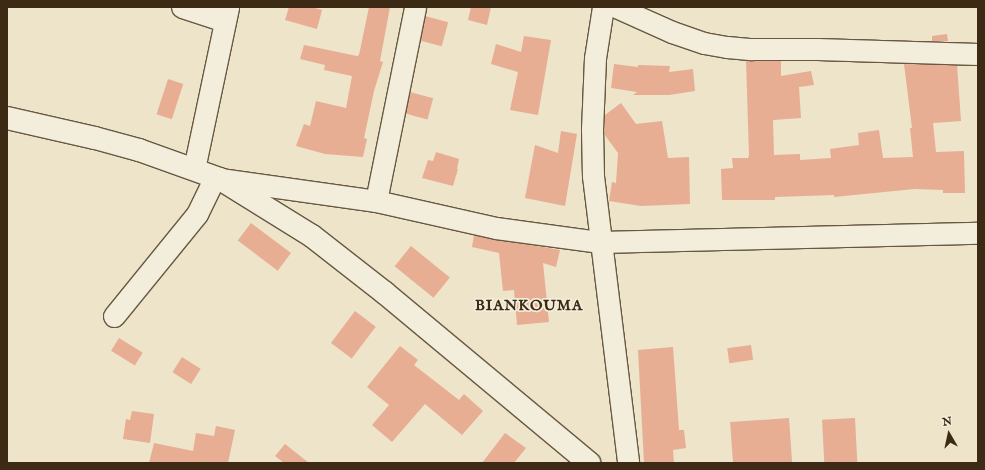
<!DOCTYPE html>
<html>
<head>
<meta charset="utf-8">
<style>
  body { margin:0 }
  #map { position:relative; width:985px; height:470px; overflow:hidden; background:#ede4c9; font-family:"IM FELL English",serif }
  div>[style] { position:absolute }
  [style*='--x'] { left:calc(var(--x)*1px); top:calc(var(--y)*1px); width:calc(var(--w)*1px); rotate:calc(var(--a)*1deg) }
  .building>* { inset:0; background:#e7ae93; transform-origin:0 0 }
  .roads { filter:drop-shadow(1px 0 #685841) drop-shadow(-1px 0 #685841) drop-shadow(0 1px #685841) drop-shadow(0 -1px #685841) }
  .minor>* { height:21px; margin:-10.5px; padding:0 10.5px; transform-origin:10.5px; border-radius:10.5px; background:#f3eddc }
  .tertiary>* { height:22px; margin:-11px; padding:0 11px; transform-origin:11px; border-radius:11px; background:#f3eddc }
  span { translate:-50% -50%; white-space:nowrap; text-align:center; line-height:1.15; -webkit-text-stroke:3.5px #f3eddc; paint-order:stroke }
  .district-label { font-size:15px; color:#3c2a14; font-weight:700; letter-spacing:1px }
  .frame { position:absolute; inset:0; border:8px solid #3c2a14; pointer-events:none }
  .north { position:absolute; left:929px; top:414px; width:40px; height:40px; -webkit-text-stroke:3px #f3eddc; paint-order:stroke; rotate:351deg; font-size:11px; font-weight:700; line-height:16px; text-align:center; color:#3c2a14 }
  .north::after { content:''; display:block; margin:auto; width:14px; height:18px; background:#3c2a14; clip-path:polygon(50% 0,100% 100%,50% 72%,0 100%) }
</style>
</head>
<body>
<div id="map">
  <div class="building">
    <div style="clip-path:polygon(289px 7px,311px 7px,322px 10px,317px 29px,285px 20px)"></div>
    <div style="clip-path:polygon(369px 7px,390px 7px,380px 61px,383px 62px,374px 91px,364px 138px,367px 139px,363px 157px,325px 154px,296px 146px,304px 124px,310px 126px,316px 101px,346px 108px,352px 76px,324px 70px,325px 65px,300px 59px,304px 45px,357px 56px,359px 55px)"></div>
    <div style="clip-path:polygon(471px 7px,491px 7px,487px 25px,468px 20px)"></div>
    <div style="left:425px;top:16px;width:24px;height:25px;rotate:15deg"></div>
    <div style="clip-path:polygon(947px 34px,948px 41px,932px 41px,932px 36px)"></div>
    <div style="clip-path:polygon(524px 36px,551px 40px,538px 115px,510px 110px,518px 72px,491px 64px,496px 44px,521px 52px)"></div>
    <div style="clip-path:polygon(746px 61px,781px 61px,781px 76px,811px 71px,814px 85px,799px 87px,801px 118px,773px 120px,774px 155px,800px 154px,800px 160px,831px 158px,830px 149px,859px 145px,858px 133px,879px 130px,883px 158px,913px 157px,910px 128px,912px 128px,904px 64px,957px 65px,961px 121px,933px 123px,936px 152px,964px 151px,965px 193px,943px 193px,943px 190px,915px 189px,834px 197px,834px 195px,775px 197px,775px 200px,722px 200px,721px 169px,733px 168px,732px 158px,748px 158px,749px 155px)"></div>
    <div style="clip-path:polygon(614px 64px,638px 67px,638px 65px,670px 66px,669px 72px,693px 69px,695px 91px,669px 95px,633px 95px,637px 92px,611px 88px)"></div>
    <div style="left:168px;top:79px;width:16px;height:37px;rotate:18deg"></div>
    <div style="left:410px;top:92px;width:24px;height:22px;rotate:15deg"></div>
    <div style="clip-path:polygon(621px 103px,636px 124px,662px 121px,668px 158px,689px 157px,690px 204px,641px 206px,609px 201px,612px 182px,616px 183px,618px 153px,604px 134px,605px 115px)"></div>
    <div style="clip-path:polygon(561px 131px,577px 134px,565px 206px,525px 198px,535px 145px,558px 153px)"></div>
    <div style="clip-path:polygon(436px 152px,459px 159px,457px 169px,458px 169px,453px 186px,422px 178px,428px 160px,433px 161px)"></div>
    <div style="left:251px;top:223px;width:50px;height:22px;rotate:37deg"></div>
    <div style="clip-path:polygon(474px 235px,560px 250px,556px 267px,543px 263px,549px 322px,517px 325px,514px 290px,503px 291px,499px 253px,472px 247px)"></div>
    <div style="left:411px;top:246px;width:50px;height:26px;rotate:39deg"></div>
    <div style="left:355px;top:311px;width:26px;height:40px;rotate:37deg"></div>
    <div style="left:119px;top:338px;width:28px;height:15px;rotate:32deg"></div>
    <div style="left:751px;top:345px;width:15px;height:24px;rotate:82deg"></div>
    <div style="clip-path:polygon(400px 346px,418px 360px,414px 365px,459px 400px,464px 394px,483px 411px,462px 435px,425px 404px,392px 442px,372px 425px,389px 405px,367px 387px)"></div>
    <div style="clip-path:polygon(673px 347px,679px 430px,684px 430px,686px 448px,673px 450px,674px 463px,644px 463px,638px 350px)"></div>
    <div style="left:182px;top:357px;width:22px;height:18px;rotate:32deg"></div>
    <div style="clip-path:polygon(132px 411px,154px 414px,150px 443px,123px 439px,126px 419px,130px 420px)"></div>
    <div style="left:789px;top:418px;width:45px;height:59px;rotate:86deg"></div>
    <div style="left:855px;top:418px;width:45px;height:33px;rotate:87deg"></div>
    <div style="clip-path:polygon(216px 426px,235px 430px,228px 463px,149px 463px,154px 443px,193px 451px,196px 433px,214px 436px)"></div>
    <div style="clip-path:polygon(505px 433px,526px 448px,514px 463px,482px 463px)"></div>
    <div style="clip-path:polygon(285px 444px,309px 463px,284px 463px,275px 456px)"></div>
  </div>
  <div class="roads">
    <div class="minor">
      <div style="--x:182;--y:7;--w:45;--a:18"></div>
      <div style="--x:603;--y:7;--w:52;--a:98.9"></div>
      <div style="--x:595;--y:58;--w:71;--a:92.4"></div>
      <div style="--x:592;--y:129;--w:47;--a:88.8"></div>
      <div style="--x:593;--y:176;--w:289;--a:83"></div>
      <div style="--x:616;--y:7;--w:61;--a:24.1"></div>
      <div style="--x:672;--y:32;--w:34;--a:19"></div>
      <div style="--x:704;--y:43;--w:23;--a:10"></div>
      <div style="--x:727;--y:47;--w:25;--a:5"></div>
      <div style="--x:752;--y:49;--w:65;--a:0"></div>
      <div style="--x:817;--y:49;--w:161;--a:1.8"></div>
      <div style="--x:194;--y:169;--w:166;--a:-78.1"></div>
      <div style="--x:220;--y:179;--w:158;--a:8"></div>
      <div style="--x:376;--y:201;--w:123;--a:12.7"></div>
      <div style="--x:496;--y:228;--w:105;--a:7.7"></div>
      <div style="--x:600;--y:242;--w:378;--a:-1.4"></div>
      <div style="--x:376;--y:201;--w:198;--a:-78.6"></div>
      <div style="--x:114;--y:316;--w:132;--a:-50.9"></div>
      <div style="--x:197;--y:214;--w:41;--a:-64.1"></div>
    </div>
    <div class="tertiary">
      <div style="--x:7;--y:118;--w:90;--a:12.8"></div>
      <div style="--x:95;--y:138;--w:46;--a:15.3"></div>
      <div style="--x:139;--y:150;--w:86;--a:19.7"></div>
      <div style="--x:220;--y:179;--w:108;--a:31.8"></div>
      <div style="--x:312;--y:236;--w:93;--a:38"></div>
      <div style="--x:385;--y:293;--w:266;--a:39.8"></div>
    </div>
  </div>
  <div class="district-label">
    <span style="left:529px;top:306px">BIANKOUMA</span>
  </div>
  <div class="frame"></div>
  <div class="north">N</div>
</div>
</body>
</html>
